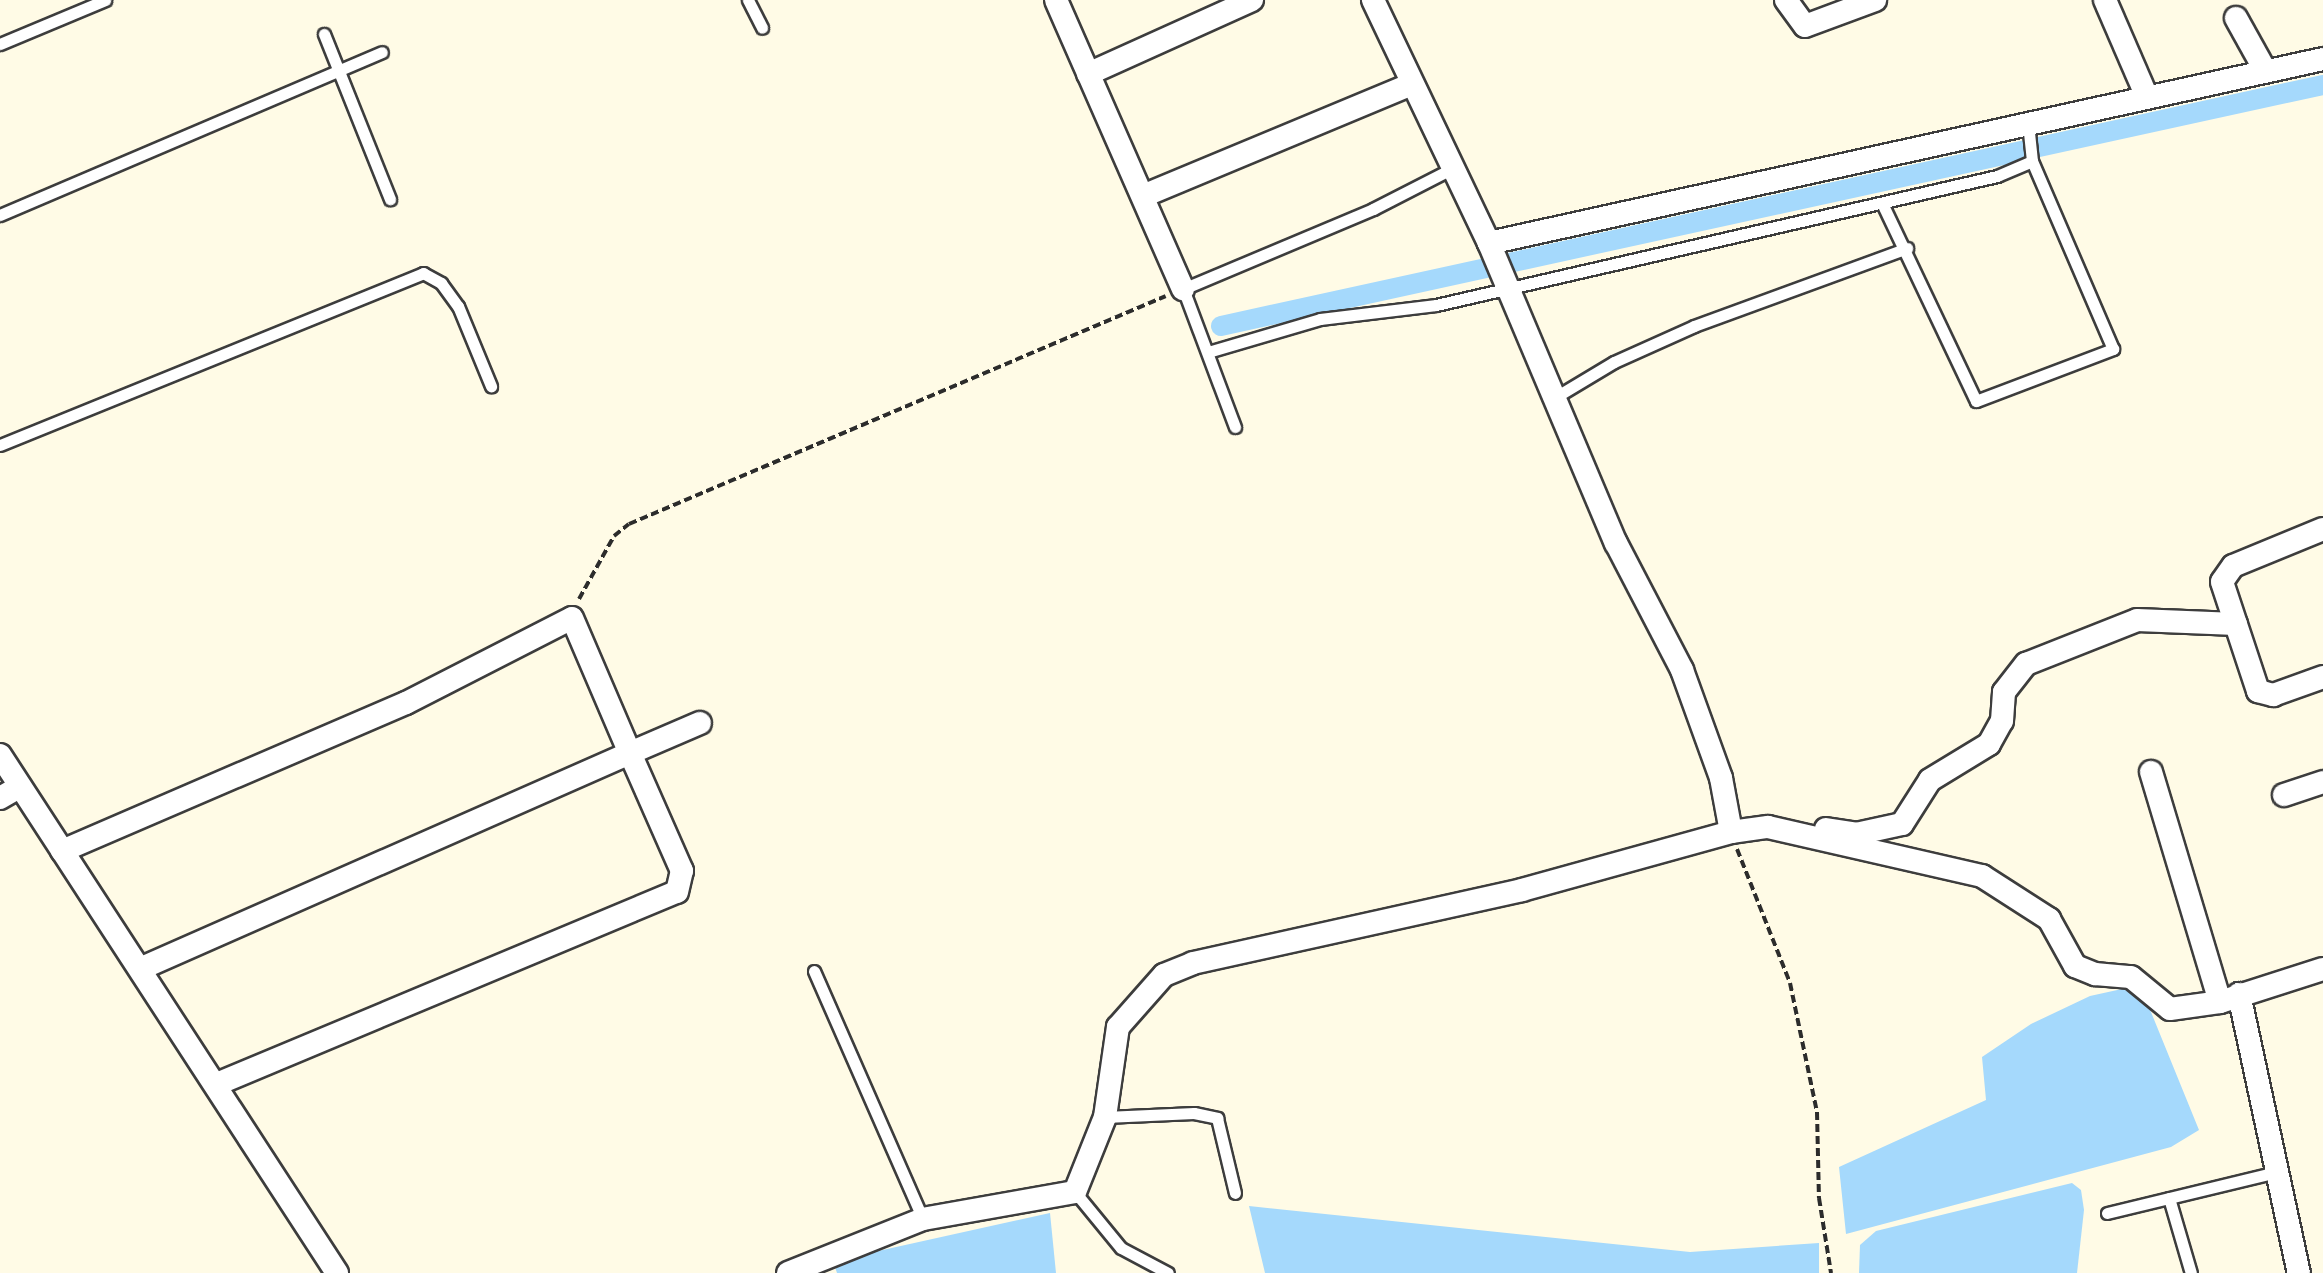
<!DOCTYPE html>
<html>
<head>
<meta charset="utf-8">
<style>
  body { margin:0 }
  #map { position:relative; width:2323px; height:1273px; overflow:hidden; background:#fffbe6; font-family:Bitter,serif }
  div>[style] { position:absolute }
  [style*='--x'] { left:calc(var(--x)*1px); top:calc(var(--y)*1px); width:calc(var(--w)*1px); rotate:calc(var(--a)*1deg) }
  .water>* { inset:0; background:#a5d9fc }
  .canal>* { height:20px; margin:-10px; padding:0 10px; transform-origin:10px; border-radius:10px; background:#a5d9fc }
  .path>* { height:4px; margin-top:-2px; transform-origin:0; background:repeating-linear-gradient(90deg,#2c2c2c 0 8px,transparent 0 12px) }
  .roads { filter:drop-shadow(2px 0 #3d3d3d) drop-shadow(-2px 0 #3d3d3d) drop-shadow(0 2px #3d3d3d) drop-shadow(0 -2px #3d3d3d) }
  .service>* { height:11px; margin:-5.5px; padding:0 5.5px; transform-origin:5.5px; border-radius:5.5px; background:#fff }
  .minor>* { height:22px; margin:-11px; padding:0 11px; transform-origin:11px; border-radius:11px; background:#fff }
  span { translate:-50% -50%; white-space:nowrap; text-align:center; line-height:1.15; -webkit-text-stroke:8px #fff; paint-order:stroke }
</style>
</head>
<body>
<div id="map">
  <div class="water">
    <div style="clip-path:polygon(2140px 985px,2199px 1130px,2171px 1147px,1846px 1234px,1839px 1167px,1986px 1100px,1982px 1057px,2031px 1024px,2090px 996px)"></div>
    <div style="clip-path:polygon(2072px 1183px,2081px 1190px,2084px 1210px,2077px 1273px,1859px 1273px,1860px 1245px,1876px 1231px)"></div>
    <div style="clip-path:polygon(1249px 1206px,1690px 1252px,1819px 1243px,1819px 1273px,1265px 1273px)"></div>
    <div style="clip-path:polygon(1050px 1213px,1056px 1273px,837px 1273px,833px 1261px)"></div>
  </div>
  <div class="canal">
    <div style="--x:1221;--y:326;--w:1128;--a:-12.34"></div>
  </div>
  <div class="path">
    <div style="--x:579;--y:599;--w:72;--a:-60.9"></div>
    <div style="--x:614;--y:536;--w:19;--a:-39"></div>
    <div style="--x:629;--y:524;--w:583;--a:-23.01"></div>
    <div style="--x:1737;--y:849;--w:144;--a:68.4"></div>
    <div style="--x:1790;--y:983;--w:132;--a:78.2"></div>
    <div style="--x:1817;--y:1112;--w:86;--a:88.7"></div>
    <div style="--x:1819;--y:1198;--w:76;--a:80.9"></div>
  </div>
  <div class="roads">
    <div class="service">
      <div style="--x:748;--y:0;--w:31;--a:63"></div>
      <div style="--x:324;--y:34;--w:178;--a:68.2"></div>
      <div style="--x:0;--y:44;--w:114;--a:-22.7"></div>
      <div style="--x:1882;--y:203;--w:219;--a:64.6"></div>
      <div style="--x:1976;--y:401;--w:147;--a:-20.8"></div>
      <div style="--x:2113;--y:349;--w:205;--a:-113.3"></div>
      <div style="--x:0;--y:215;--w:415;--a:-23.1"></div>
      <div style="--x:1208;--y:352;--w:117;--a:-16.4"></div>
      <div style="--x:1320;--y:319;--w:117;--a:-6.9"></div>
      <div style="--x:1436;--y:305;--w:576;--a:-12.95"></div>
      <div style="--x:1997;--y:176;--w:38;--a:-23"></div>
      <div style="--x:2032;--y:161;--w:38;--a:-96"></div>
      <div style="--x:1554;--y:398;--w:70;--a:-31"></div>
      <div style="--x:1614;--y:362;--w:88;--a:-24.2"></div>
      <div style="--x:1694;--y:326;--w:227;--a:-20.1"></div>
      <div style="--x:1235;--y:427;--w:147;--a:-110.6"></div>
      <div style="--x:1183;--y:289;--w:206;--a:-22.8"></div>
      <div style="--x:1373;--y:209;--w:88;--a:-27.1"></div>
      <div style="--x:0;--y:445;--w:457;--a:-22.1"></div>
      <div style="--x:423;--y:273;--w:21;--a:29"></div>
      <div style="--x:441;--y:283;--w:29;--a:54"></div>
      <div style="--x:458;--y:306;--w:87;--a:67.6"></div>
      <div style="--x:814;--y:971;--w:271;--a:66.3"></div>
      <div style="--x:1105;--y:1117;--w:89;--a:-2.6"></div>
      <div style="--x:1194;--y:1113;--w:24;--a:12"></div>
      <div style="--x:1217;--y:1118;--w:77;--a:76.5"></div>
      <div style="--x:1075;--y:1192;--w:72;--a:50.6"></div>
      <div style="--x:1121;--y:1248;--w:53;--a:28"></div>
      <div style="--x:2169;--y:1198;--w:78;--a:73.7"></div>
      <div style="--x:2107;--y:1213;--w:175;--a:-13.6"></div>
    </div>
    <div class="minor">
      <div style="--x:1056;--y:0;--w:316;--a:66.3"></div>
      <div style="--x:1373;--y:0;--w:269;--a:64.5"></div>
      <div style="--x:1489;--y:243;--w:326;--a:67.1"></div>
      <div style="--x:1616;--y:543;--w:143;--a:62.5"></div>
      <div style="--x:1682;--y:670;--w:115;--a:70.1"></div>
      <div style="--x:1721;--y:778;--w:55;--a:79.5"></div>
      <div style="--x:1731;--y:832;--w:37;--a:-8"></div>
      <div style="--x:1768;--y:827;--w:220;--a:12.9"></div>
      <div style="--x:1982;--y:876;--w:80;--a:32.7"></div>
      <div style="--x:2049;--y:919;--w:54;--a:61"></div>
      <div style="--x:2075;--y:966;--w:22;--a:22"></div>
      <div style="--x:2095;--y:974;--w:36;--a:5"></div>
      <div style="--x:2131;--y:977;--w:50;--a:39.4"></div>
      <div style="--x:2170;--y:1009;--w:50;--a:-8"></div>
      <div style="--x:2220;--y:1002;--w:108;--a:-17.8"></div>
      <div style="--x:1786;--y:0;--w:32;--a:54"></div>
      <div style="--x:1805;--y:26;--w:75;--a:-20.4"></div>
      <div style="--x:2105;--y:0;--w:106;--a:66.6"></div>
      <div style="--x:2236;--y:18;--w:60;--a:60.9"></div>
      <div style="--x:1088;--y:74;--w:180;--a:-24.3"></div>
      <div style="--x:1143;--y:196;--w:291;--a:-22.6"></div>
      <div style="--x:1489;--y:243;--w:854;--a:-12.44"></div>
      <div style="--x:2323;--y:529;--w:97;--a:157.7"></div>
      <div style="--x:2233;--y:566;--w:19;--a:125"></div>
      <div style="--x:2222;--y:582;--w:115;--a:71.7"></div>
      <div style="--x:2258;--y:691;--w:16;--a:15"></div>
      <div style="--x:2273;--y:695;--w:53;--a:-19.8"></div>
      <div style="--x:0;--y:755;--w:618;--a:56.95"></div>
      <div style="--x:2151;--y:772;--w:240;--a:73.3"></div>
      <div style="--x:2284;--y:795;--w:41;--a:-18.4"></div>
      <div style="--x:0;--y:798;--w:22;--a:-30"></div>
      <div style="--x:1826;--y:829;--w:30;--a:9"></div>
      <div style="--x:1856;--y:834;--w:47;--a:-12.3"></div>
      <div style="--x:1902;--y:824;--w:52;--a:-57.5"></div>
      <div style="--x:1930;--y:780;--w:69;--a:-31.4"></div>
      <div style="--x:1989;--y:744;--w:26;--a:-61"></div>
      <div style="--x:2002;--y:721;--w:29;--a:-86"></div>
      <div style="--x:2004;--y:692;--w:36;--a:-52"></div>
      <div style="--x:2026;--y:664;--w:119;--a:-21.6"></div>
      <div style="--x:2137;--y:620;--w:99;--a:2.3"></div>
      <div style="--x:62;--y:851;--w:374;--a:-23.3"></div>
      <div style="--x:406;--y:703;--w:186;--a:-27.1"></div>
      <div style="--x:572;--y:618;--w:147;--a:66.8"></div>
      <div style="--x:630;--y:753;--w:533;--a:156.22"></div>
      <div style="--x:2239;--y:994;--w:285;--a:77.9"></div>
      <div style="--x:217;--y:1084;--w:498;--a:-22.7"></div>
      <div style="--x:677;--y:892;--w:22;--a:-77"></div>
      <div style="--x:682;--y:871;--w:129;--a:-113.8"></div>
      <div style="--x:630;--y:753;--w:76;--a:-23.2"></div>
      <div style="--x:788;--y:1273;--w:145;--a:-21.8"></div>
      <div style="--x:923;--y:1219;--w:154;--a:-10.1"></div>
      <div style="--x:1075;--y:1192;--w:81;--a:-68.2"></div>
      <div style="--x:1105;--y:1117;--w:91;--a:-81.8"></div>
      <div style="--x:1118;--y:1027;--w:69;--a:-48.5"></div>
      <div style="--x:1164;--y:975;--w:31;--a:-22"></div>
      <div style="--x:1193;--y:963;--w:337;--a:-12.5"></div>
      <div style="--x:1522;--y:890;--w:217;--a:-15.5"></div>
    </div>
  </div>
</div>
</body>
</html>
